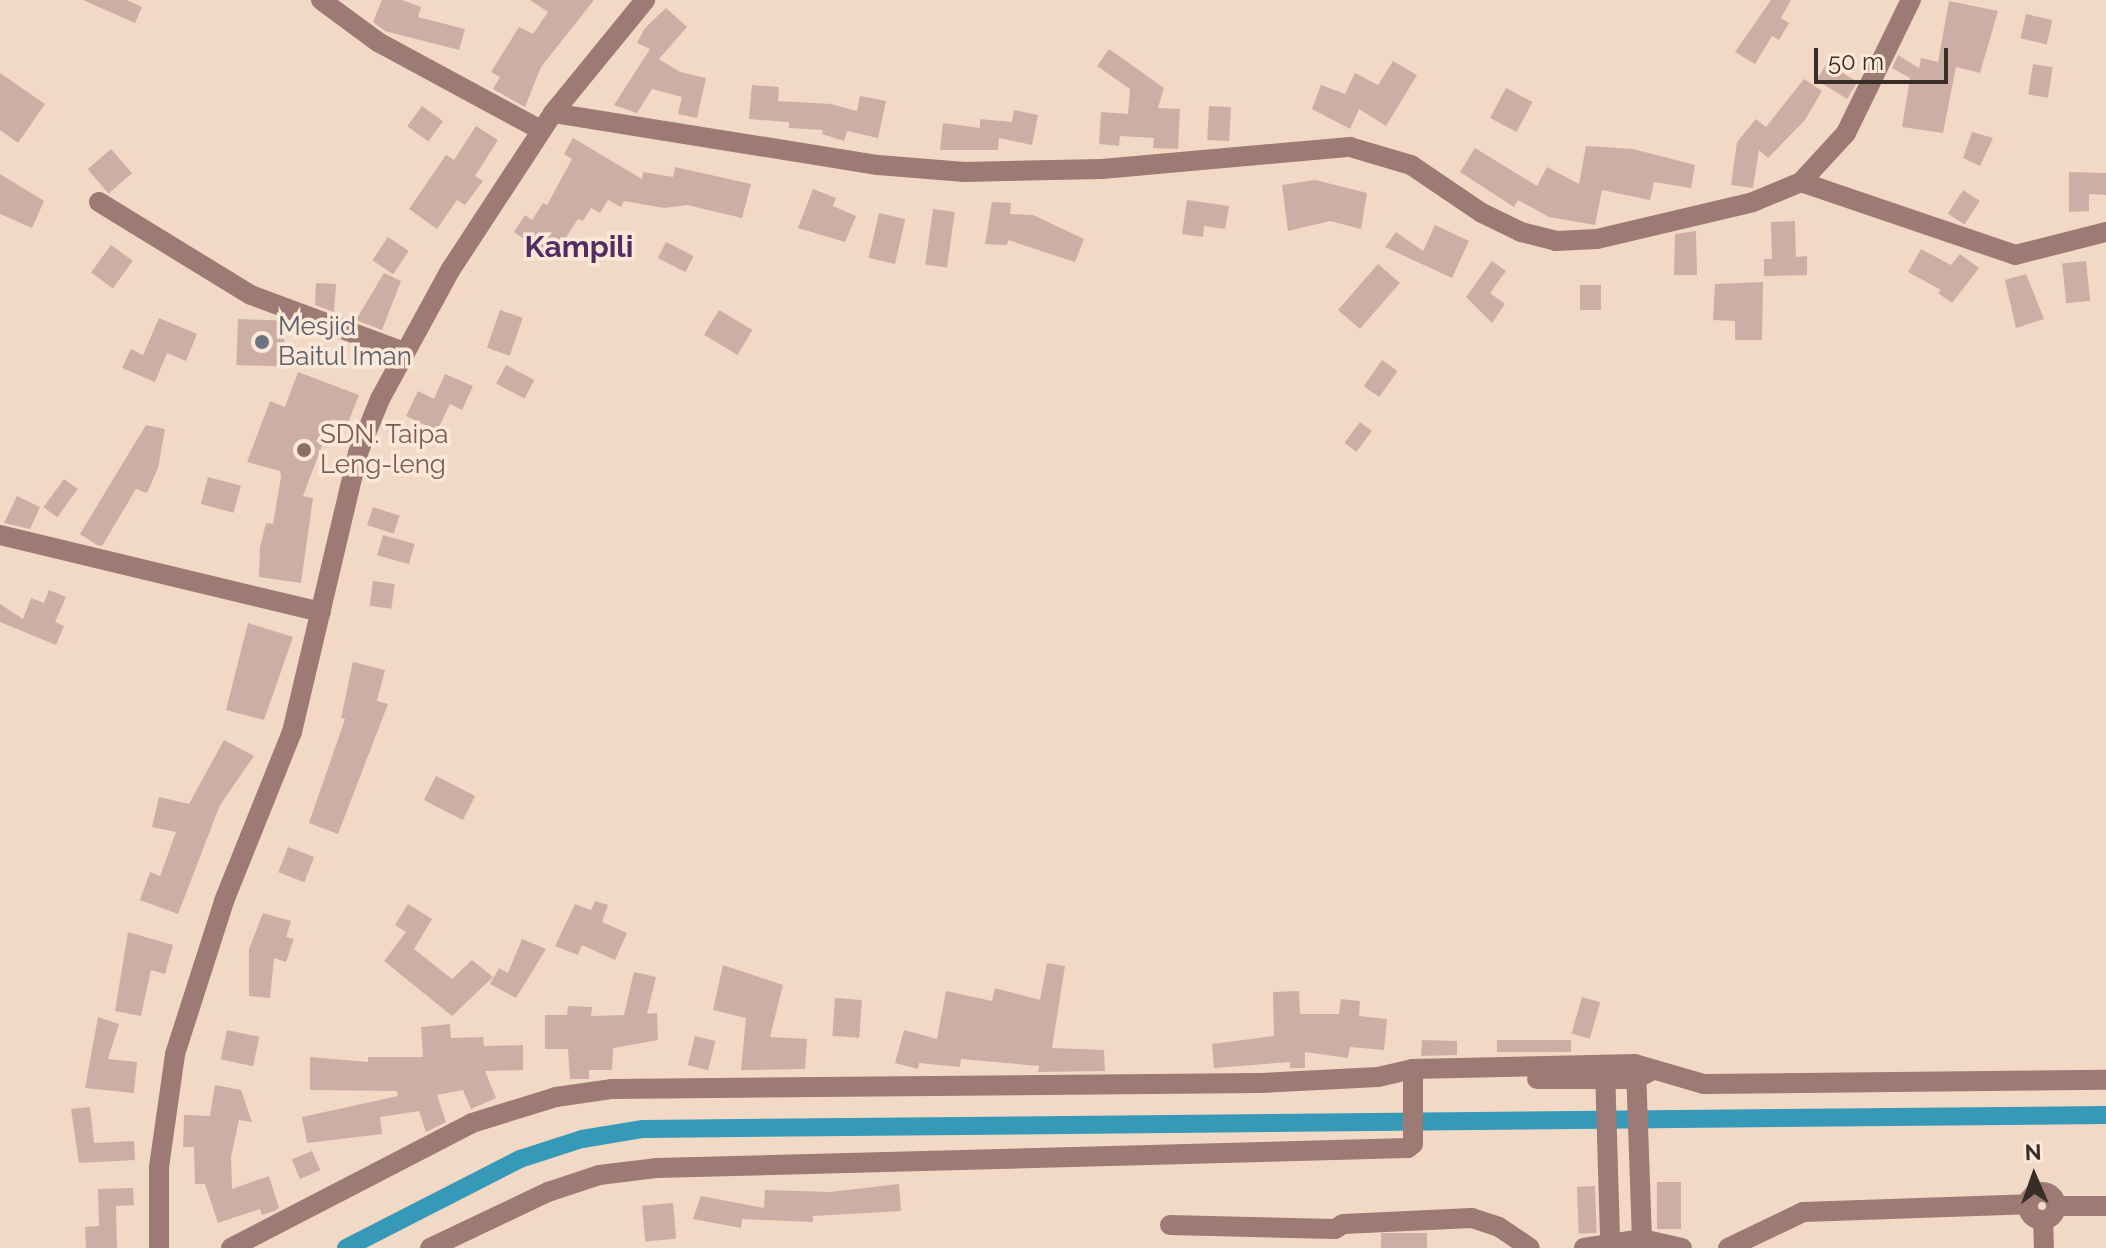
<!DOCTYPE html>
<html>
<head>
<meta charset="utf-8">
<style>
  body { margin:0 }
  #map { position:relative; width:2106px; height:1248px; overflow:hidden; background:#f2d9c5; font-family:Raleway,sans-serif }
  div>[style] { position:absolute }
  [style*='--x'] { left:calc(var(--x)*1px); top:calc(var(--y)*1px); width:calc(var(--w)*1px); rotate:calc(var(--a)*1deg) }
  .canal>* { height:18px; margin:-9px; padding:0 9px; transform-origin:9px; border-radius:9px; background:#3699b8 }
  .building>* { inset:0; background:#ccaea4; transform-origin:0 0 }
  .minor>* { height:20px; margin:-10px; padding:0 10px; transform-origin:10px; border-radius:10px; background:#9d7a74 }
  .minor>.ring { margin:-10px; padding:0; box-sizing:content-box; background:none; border:20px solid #9d7a74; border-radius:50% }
  .dots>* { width:22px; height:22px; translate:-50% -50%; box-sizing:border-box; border:4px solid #fce8d8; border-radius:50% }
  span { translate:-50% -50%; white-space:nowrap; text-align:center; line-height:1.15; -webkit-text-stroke:7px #fce8d8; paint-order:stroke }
  .worship-label { font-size:26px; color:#5b616d }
  .left { translate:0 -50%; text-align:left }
  .education-label { font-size:26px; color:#785e54 }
  .quarter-label { font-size:30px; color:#552c62; font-weight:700 }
  .north { position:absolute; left:1994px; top:1136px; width:80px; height:80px; -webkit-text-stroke:6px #fce8d8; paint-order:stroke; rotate:358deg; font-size:22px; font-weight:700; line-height:32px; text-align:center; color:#382e27 }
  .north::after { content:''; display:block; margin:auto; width:28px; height:36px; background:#382e27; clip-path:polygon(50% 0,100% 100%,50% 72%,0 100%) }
  .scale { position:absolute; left:1814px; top:48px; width:134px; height:36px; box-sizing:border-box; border:4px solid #382e27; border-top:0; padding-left:10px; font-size:24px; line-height:28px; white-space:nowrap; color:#382e27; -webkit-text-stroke:6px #fce8d8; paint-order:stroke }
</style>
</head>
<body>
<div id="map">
  <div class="canal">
    <div style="--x:346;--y:1248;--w:195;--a:-27.1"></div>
    <div style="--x:520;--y:1159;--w:65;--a:-17.9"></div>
    <div style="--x:582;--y:1139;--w:62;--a:-9.3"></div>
    <div style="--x:643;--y:1129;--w:1463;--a:-0.55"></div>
  </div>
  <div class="building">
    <div style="clip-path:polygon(83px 0,127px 0,142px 7px,135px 23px)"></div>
    <div style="clip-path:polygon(382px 0,402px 0,421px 7px,418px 17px,465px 29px,459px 50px,385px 31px,373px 22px)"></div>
    <div style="clip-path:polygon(530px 0,594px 0,541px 67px,525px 107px,493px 89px,500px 77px,491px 72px,519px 27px,533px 34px,548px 12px)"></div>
    <div style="clip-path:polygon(1771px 0,1791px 0,1781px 18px,1789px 23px,1779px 40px,1772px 36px,1755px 64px,1735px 52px)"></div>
    <div style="clip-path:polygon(1949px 1px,1998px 11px,1980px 73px,1956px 67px,1943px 133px,1902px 127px,1910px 78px,1892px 68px,1898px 55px,1919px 68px,1921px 58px,1938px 62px)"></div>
    <div style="clip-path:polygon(666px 8px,687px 27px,659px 59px,680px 72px,706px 78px,697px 118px,678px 114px,682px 97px,652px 89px,637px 113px,614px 105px,650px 49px,637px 43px,645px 28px)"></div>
    <div style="left:2026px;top:14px;width:27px;height:25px;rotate:13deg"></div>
    <div style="clip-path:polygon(1109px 49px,1164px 88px,1158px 108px,1180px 109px,1178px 149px,1153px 148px,1154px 138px,1120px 136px,1119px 146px,1099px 144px,1101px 112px,1128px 114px,1130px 89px,1097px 66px)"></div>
    <div style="clip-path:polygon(1393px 61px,1417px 75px,1386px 126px,1359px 109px,1350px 129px,1312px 109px,1321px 85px,1345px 94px,1355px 73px,1378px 85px)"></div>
    <div style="left:1827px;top:63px;width:36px;height:20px;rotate:32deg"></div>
    <div style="left:2033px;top:64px;width:20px;height:31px;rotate:9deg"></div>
    <div style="clip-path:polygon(0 73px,45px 104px,18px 143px,0 130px)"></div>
    <div style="clip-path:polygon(1804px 79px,1822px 91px,1805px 120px,1768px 158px,1759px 150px,1753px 188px,1731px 185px,1737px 142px,1756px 119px,1766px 127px)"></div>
    <div style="clip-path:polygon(752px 85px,779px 87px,778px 101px,831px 104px,857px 111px,860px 96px,886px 101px,878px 138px,847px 131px,844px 141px,822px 134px,823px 130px,789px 128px,789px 122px,749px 119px)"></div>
    <div style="left:1506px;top:88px;width:30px;height:34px;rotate:28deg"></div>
    <div style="left:422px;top:106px;width:26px;height:25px;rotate:36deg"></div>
    <div style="left:1209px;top:106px;width:22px;height:34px;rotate:3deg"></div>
    <div style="clip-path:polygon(1014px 110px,1038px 115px,1032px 145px,999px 138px,998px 150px,940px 150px,943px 123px,980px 128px,980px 119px,1012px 122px)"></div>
    <div style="clip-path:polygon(476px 126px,498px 140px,475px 176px,483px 181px,465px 205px,457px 200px,437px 229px,409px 209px,446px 155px,454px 160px)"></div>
    <div style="clip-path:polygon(1972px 132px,1993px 138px,1980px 166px,1963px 158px)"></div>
    <div style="clip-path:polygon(573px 138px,642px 179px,643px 172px,673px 177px,675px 167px,751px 184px,742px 218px,687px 205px,664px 208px,624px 201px,621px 207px,608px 200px,600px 213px,591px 208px,583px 221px,578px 219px,552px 259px,514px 232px,525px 215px,532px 220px,543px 203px,547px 205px,572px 159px,564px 154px)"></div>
    <div style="clip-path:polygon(1586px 146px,1633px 149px,1695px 165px,1691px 188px,1654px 182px,1650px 200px,1602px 190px,1595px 225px,1549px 217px,1518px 200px,1514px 207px,1460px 172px,1475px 148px,1537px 186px,1547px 167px,1579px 184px)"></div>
    <div style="left:111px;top:149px;width:32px;height:31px;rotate:49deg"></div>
    <div style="clip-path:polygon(2069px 172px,2106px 173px,2106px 195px,2089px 194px,2089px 211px,2069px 212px)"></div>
    <div style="clip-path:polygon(0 174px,44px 201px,32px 228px,0 214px)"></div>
    <div style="clip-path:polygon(1315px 180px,1367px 193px,1361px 229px,1330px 221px,1288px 231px,1282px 185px)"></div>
    <div style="clip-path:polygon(813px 189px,836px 198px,833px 206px,856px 216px,845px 242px,798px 228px)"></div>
    <div style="left:1963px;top:190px;width:20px;height:28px;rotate:33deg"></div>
    <div style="clip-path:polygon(1187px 200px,1229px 206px,1225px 229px,1204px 226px,1203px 237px,1182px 234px)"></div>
    <div style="clip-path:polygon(992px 202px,1011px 203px,1010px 214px,1033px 215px,1084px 239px,1075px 262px,1008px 240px,1007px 245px,985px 244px)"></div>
    <div style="left:933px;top:209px;width:22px;height:56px;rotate:8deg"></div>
    <div style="left:879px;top:213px;width:27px;height:46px;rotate:13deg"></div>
    <div style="clip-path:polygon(1795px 221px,1796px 257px,1807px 256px,1807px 275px,1764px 276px,1764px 259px,1772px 259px,1771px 222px)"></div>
    <div style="clip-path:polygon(1435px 225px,1469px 241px,1452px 278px,1385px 247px,1396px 232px,1423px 251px)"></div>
    <div style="clip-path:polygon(1696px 231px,1697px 275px,1674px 275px,1675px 234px)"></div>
    <div style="left:388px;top:237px;width:25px;height:28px;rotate:34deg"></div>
    <div style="left:666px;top:242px;width:31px;height:18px;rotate:27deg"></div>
    <div style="left:111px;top:245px;width:27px;height:34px;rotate:36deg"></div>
    <div style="clip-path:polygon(1921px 249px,1951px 265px,1960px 254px,1979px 268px,1952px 303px,1938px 293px,1941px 290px,1908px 272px)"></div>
    <div style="clip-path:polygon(1492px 261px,1506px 271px,1490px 293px,1505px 304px,1492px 323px,1466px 297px)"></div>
    <div style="left:2086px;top:261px;width:40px;height:24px;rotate:84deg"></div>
    <div style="left:1378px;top:264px;width:29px;height:61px;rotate:41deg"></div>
    <div style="clip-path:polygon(384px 273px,401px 281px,382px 330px,356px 320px)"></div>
    <div style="clip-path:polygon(2026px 274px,2044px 319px,2016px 328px,2005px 280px)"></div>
    <div style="clip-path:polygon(1763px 282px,1762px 340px,1735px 340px,1735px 321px,1713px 320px,1715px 284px)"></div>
    <div style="clip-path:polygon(316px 283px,336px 284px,334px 312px,315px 305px)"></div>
    <div style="left:1580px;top:285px;width:21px;height:25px"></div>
    <div style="left:500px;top:310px;width:24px;height:40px;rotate:19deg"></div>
    <div style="left:719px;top:310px;width:39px;height:29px;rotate:31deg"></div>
    <div style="clip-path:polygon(159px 318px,197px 334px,186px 361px,167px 353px,155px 382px,122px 368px,131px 349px,143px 355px)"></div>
    <div style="left:238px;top:319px;width:47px;height:46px;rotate:2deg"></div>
    <div style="left:1382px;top:360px;width:19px;height:32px;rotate:35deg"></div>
    <div style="left:506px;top:365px;width:32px;height:21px;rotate:28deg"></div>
    <div style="clip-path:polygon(298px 372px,359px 395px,347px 425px,332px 419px,303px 496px,313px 498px,301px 583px,259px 577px,260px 547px,266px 523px,273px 524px,281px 477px,280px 471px,247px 462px,270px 401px,285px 407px)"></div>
    <div style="clip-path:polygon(445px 374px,473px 386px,462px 410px,450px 404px,437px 431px,406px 416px,418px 391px,434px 399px)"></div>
    <div style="left:1360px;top:422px;width:15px;height:26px;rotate:37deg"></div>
    <div style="clip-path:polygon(146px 425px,165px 429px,158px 468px,147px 493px,136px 489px,102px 546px,97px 545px,80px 534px)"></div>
    <div style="left:208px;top:477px;width:34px;height:28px;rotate:15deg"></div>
    <div style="left:64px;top:479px;width:17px;height:35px;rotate:36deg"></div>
    <div style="clip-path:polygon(17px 496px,40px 507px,30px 529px,4px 523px)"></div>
    <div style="left:373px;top:507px;width:28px;height:19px;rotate:18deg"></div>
    <div style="left:383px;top:535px;width:33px;height:21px;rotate:16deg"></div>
    <div style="left:373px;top:581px;width:22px;height:25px;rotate:8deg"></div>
    <div style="clip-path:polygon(49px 590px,66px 597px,55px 622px,64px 626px,56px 645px,0 622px,0 604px,23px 619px,31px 598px,44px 603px)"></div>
    <div style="clip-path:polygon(248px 623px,293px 637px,264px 720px,226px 710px)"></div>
    <div style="clip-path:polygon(353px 662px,385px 670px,377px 701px,388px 704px,338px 834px,309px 823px,345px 719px,341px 718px)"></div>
    <div style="clip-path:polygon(224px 740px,254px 756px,220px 805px,178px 914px,140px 900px,150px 872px,160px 876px,176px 832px,152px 827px,159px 797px,189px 804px)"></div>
    <div style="left:436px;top:776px;width:44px;height:27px;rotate:27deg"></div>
    <div style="left:288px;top:847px;width:28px;height:27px;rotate:21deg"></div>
    <div style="clip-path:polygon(595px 901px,608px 905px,602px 922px,627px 933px,615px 960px,582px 945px,578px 955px,555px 946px,575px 904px,591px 910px)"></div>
    <div style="clip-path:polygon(408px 904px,432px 919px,414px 949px,452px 979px,472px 960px,493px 977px,452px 1016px,384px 961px,406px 932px,395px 925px)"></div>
    <div style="clip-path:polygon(263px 913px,291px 921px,286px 937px,294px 939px,286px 962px,274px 958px,270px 998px,249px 996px,249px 949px)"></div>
    <div style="clip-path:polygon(128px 932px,173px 945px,165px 974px,151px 970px,141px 1016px,115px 1011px)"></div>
    <div style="clip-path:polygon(522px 939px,546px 949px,516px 998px,490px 984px,499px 968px,508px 973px)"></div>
    <div style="clip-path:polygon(1047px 963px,1065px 966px,1052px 1048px,1104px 1050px,1105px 1071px,1038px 1072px,1039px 1066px,961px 1059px,960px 1067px,919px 1063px,918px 1069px,895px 1063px,904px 1030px,937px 1039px,946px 991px,992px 1001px,995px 988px,1040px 1000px)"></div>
    <div style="clip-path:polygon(723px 965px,783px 985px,770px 1037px,807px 1039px,805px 1069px,741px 1070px,746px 1018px,713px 1010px)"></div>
    <div style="clip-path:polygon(634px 972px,656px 977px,647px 1014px,657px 1013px,658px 1040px,613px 1048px,612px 1070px,589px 1070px,589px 1079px,570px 1079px,568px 1049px,545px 1049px,545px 1015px,567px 1015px,568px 1006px,592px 1007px,591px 1016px,624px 1015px)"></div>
    <div style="clip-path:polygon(1299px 991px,1300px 1014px,1339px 1014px,1341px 999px,1360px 1001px,1359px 1016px,1387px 1019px,1384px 1050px,1350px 1047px,1348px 1058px,1305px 1052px,1305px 1068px,1290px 1068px,1290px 1062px,1214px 1068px,1212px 1044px,1274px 1036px,1273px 992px)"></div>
    <div style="left:1582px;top:997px;width:19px;height:38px;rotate:16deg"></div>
    <div style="left:835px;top:998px;width:27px;height:38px;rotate:4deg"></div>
    <div style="clip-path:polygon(98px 1017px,119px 1024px,108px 1059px,137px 1062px,134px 1093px,85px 1088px)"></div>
    <div style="clip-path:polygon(450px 1024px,451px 1038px,483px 1037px,484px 1046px,523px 1045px,523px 1070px,485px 1071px,496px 1098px,471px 1109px,463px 1090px,437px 1095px,446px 1122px,426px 1132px,419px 1111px,380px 1117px,382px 1134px,307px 1143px,302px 1117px,398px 1096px,397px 1091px,310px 1090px,310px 1057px,368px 1062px,368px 1057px,423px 1057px,421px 1027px)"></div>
    <div style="left:227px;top:1030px;width:33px;height:30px;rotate:12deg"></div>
    <div style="left:695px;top:1036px;width:21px;height:30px;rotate:14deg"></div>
    <div style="clip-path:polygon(1422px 1040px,1457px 1041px,1457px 1055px,1421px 1056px)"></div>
    <div style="left:1571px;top:1040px;width:12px;height:74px;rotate:90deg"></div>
    <div style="clip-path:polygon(215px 1085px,241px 1090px,252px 1122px,239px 1120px,231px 1157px,232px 1189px,269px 1176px,279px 1208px,274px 1211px,262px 1215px,260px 1209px,218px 1223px,205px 1184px,195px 1184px,194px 1147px,183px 1147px,184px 1115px,210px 1116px)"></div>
    <div style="clip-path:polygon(90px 1107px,94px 1143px,134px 1141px,135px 1160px,79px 1163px,71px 1109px)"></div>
    <div style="left:312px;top:1151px;width:21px;height:22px;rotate:67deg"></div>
    <div style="left:1657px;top:1182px;width:24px;height:47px"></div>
    <div style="clip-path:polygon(899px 1184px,901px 1211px,813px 1216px,813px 1222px,742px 1219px,741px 1228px,693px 1219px,701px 1196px,764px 1208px,765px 1190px,830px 1192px)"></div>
    <div style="left:1595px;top:1186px;width:47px;height:18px;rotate:88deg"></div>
    <div style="clip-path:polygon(133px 1188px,134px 1205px,116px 1206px,117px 1248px,86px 1248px,85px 1227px,99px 1226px,98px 1189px)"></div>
    <div style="left:673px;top:1203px;width:36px;height:31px;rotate:85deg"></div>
    <div style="left:1427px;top:1233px;width:15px;height:46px;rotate:90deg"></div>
  </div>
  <div class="minor">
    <div style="--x:321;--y:0;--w:71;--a:36.4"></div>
    <div style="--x:378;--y:42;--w:185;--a:28.4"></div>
    <div style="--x:553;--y:113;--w:329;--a:9.1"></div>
    <div style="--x:878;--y:165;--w:87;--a:4.6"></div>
    <div style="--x:965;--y:172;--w:137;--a:-1.3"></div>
    <div style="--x:1102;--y:169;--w:249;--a:-5.1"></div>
    <div style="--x:1350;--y:147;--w:64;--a:16.4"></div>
    <div style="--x:1411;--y:165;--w:86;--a:34.1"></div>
    <div style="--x:1482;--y:213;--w:43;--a:26"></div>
    <div style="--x:1521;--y:232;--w:36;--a:14"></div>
    <div style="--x:1556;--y:241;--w:41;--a:-2.8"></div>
    <div style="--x:1597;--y:239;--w:160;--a:-13.3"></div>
    <div style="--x:1753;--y:202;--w:52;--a:-22.6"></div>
    <div style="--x:1801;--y:182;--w:67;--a:-47.4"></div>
    <div style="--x:1846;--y:133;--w:148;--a:-64"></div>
    <div style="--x:1801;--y:182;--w:226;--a:18.8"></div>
    <div style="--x:2015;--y:255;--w:94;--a:-14.2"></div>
    <div style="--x:99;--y:202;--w:178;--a:31.5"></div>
    <div style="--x:251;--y:295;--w:163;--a:20.4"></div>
    <div style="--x:0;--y:535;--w:330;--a:13.5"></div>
    <div style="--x:1605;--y:1068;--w:172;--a:88.3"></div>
    <div style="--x:1636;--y:1068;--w:171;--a:88"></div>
    <div style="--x:1537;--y:1079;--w:99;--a:0"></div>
    <div style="--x:1636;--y:1079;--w:17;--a:-28"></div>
    <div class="ring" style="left:2028px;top:1192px;width:8px;height:8px"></div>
    <div style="--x:2056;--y:1206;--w:50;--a:0"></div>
    <div style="--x:2043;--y:1220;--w:28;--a:88"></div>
    <div style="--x:1170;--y:1225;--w:165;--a:1.4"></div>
    <div style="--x:1335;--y:1229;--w:9;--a:-32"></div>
    <div style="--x:1343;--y:1224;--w:129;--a:-2.7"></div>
    <div style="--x:1472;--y:1218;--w:28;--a:18"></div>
    <div style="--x:1499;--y:1227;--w:37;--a:34"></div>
    <div style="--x:159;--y:1248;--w:81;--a:-90"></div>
    <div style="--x:159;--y:1167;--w:114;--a:-81.9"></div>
    <div style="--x:175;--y:1054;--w:161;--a:-72.2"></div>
    <div style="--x:224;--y:901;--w:182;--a:-68.1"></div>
    <div style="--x:292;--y:732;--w:287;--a:-76.7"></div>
    <div style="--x:358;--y:453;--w:58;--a:-67.8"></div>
    <div style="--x:380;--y:399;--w:148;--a:-61.4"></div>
    <div style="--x:451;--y:269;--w:186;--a:-56.8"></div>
    <div style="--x:553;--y:113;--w:146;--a:-50.8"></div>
    <div style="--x:231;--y:1248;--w:271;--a:-27.4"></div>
    <div style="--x:472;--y:1123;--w:88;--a:-17.2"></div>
    <div style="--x:556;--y:1097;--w:57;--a:-8.1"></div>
    <div style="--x:612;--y:1089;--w:648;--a:-0.53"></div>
    <div style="--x:1260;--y:1083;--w:118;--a:-2.9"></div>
    <div style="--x:1378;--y:1077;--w:36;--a:-13"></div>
    <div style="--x:1413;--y:1069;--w:222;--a:-1.3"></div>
    <div style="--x:1635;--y:1064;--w:72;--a:16.2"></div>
    <div style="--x:1704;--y:1084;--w:402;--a:-0.6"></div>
    <div style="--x:430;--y:1248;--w:131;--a:-25.4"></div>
    <div style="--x:548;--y:1192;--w:54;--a:-18.4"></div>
    <div style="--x:599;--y:1175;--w:57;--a:-7"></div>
    <div style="--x:656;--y:1168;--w:752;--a:-1.52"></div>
    <div style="--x:1408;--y:1148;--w:6;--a:-39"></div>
    <div style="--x:1413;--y:1144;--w:75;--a:-90"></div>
    <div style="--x:1584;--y:1248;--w:59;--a:-8.8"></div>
    <div style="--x:1642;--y:1239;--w:41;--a:12.7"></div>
    <div style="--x:1728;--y:1248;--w:83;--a:-25.6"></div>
    <div style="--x:1803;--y:1212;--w:225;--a:-2"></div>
  </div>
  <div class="dots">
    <div style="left:262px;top:342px;background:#6b7280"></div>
    <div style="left:304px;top:450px;background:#8d6e63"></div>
  </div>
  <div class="worship-label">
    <span class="left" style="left:278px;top:342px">Mesjid<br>Baitul Iman</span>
  </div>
  <div class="education-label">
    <span class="left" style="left:320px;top:450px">SDN. Taipa<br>Leng-leng</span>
  </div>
  <div class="quarter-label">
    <span style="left:579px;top:247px">Kampili</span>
  </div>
  <div class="north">N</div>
  <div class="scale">50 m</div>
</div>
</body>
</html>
